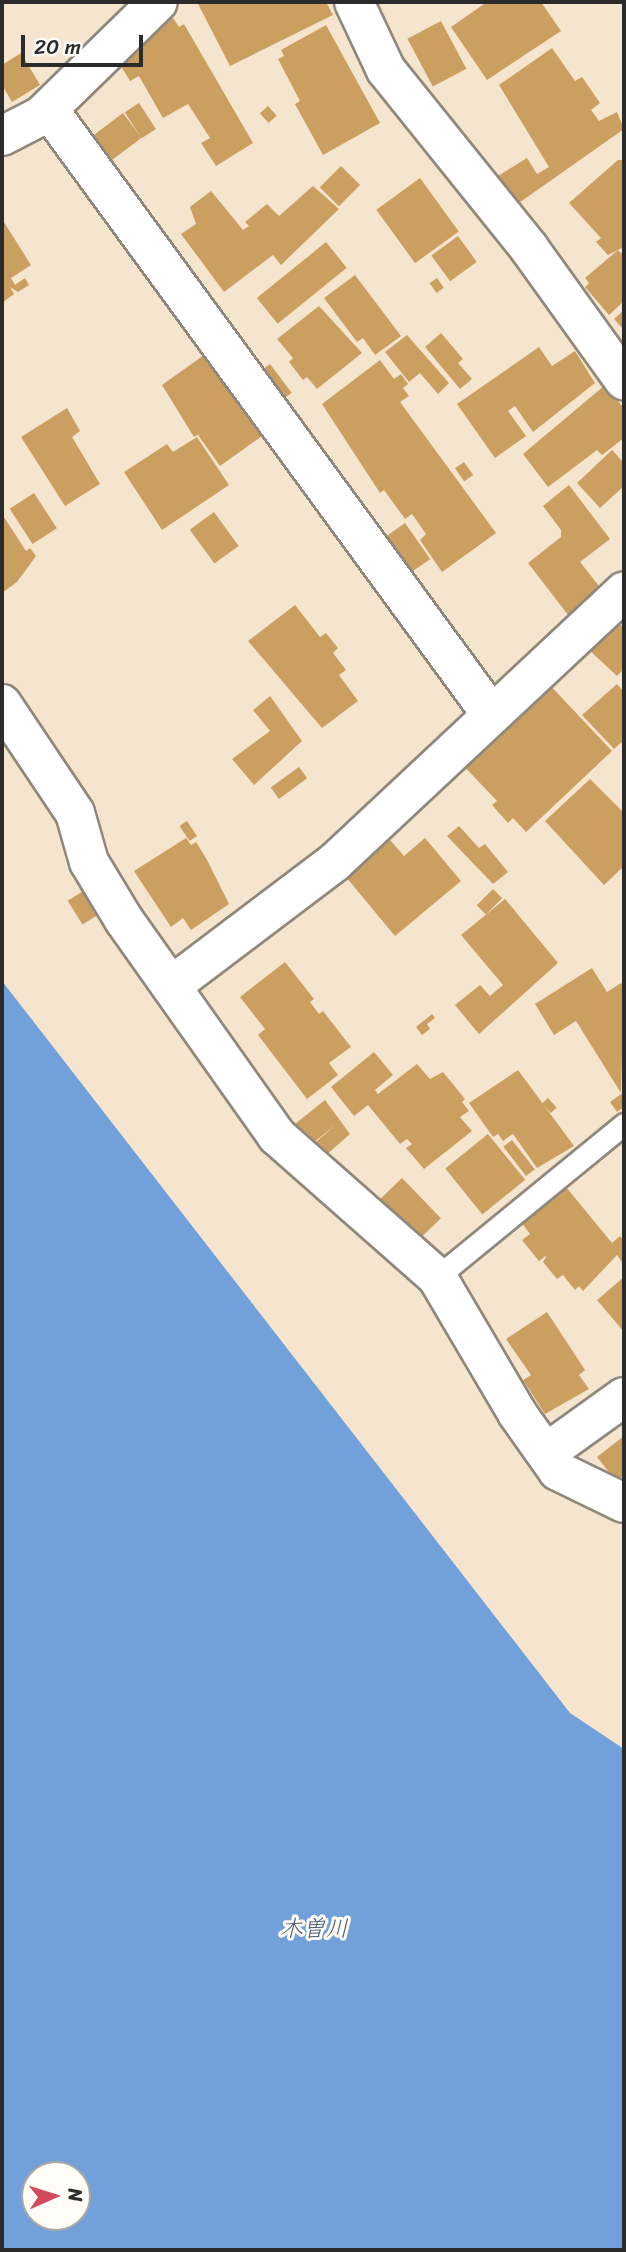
<!DOCTYPE html>
<html>
<head>
<meta charset="utf-8">
<style>
  body { margin:0 }
  #map { position:relative; width:626px; height:2252px; overflow:hidden; background:#f6e5ce; font-family:Sriracha,"Klee One",sans-serif }
  div>[style] { position:absolute }
  [style*='--x'] { left:calc(var(--x)*1px); top:calc(var(--y)*1px); width:calc(var(--w)*1px); rotate:calc(var(--a)*1deg) }
  .water>* { inset:0; background:#72a0da }
  .building>* { inset:0; background:#cb9f60; transform-origin:0 0 }
  .roads { filter:drop-shadow(2px 0 #90887c) drop-shadow(-2px 0 #90887c) drop-shadow(0 2px #90887c) drop-shadow(0 -2px #90887c) }
  .service>* { height:21px; margin:-10.5px; padding:0 10.5px; transform-origin:10.5px; border-radius:10.5px; background:#fff }
  .minor>* { height:38px; margin:-19px; padding:0 19px; transform-origin:19px; border-radius:19px; background:#fff }
  span { translate:-50% -50%; white-space:nowrap; text-align:center; line-height:1.15; -webkit-text-stroke:6px #fdfcf7; paint-order:stroke }
  .water-label { font-size:23px; color:#475a71; font-style:italic }
  .frame { position:absolute; inset:0; border:4px solid #2b2b2b; pointer-events:none }
  .north { position:absolute; left:21px; top:2161px; width:70px; height:70px; box-sizing:border-box; background:#fdfcf7; border:2px solid #a9a8a5; border-radius:50%; rotate:87deg; font-size:19px; font-weight:700; line-height:28px; text-align:center; color:#2b2b2b }
  .north::after { content:''; display:block; margin:auto; width:24px; height:32px; background:#d1495b; clip-path:polygon(50% 0,100% 100%,50% 72%,0 100%) }
  .scale { position:absolute; left:21px; top:35px; width:122px; height:32px; box-sizing:border-box; border:4px solid #2b2b2b; border-top:0; padding-left:9px; font-size:21px; line-height:24px; white-space:nowrap; color:#2b2b2b; -webkit-text-stroke:5px #fdfcf7; paint-order:stroke }
</style>
</head>
<body>
<div id="map">
  <div class="water">
    <div style="clip-path:polygon(evenodd,2px 981px,570px 1713px,624px 1749px,624px 2250px,2px 2250px,2px 981px,35px 2175px,77px 2175px,77px 2217px,35px 2217px,35px 2175px)"></div>
  </div>
  <div class="building">
    <div style="clip-path:polygon(197px 2px,326px 2px,333px 15px,230px 66px)"></div>
    <div style="clip-path:polygon(487px 2px,541px 2px,561px 31px,487px 80px,451px 27px)"></div>
    <div style="clip-path:polygon(173px 18px,179px 27px,184px 24px,253px 143px,216px 166px,201px 143px,210px 138px,188px 104px,163px 118px,139px 76px,130px 81px,115px 56px)"></div>
    <div style="left:441px;top:21px;width:54px;height:38px;rotate:62deg"></div>
    <div style="clip-path:polygon(326px 25px,380px 123px,323px 155px,295px 104px,300px 101px,278px 59px,284px 56px,281px 50px)"></div>
    <div style="clip-path:polygon(552px 48px,575px 81px,582px 77px,600px 103px,591px 110px,599px 121px,617px 112px,624px 129px,516px 205px,498px 176px,527px 158px,537px 174px,549px 167px,499px 85px)"></div>
    <div style="clip-path:polygon(21px 53px,40px 85px,12px 102px,2px 85px,2px 65px)"></div>
    <div style="left:139px;top:103px;width:31px;height:17px;rotate:57deg"></div>
    <div style="left:268px;top:106px;width:13px;height:11px;rotate:48deg"></div>
    <div style="left:123px;top:113px;width:31px;height:44px;rotate:53deg"></div>
    <div style="clip-path:polygon(618px 160px,624px 160px,624px 247px,608px 255px,596px 242px,601px 238px,569px 203px)"></div>
    <div style="left:341px;top:166px;width:27px;height:30px;rotate:45deg"></div>
    <div style="left:420px;top:178px;width:66px;height:54px;rotate:54deg"></div>
    <div style="clip-path:polygon(313px 186px,339px 209px,281px 265px,273px 255px,224px 292px,181px 234px,196px 224px,190px 207px,211px 191px,243px 230px,249px 226px,245px 222px,267px 204px,279px 216px)"></div>
    <div style="clip-path:polygon(2px 219px,31px 265px,11px 278px,15px 285px,25px 278px,29px 285px,18px 292px,10px 287px,14px 294px,2px 303px)"></div>
    <div style="left:458px;top:236px;width:32px;height:33px;rotate:54deg"></div>
    <div style="left:326px;top:242px;width:33px;height:89px;rotate:51deg"></div>
    <div style="clip-path:polygon(618px 250px,621px 253px,624px 250px,624px 301px,609px 315px,585px 287px,589px 283px,585px 278px)"></div>
    <div style="clip-path:polygon(355px 275px,401px 336px,375px 355px,363px 338px,357px 342px,324px 298px)"></div>
    <div style="left:437px;top:278px;width:12px;height:9px;rotate:55deg"></div>
    <div style="clip-path:polygon(319px 306px,362px 353px,317px 389px,307px 377px,303px 380px,289px 362px,293px 358px,277px 339px)"></div>
    <div style="clip-path:polygon(624px 310px,624px 330px,614px 319px)"></div>
    <div style="clip-path:polygon(441px 333px,463px 359px,458px 363px,472px 379px,460px 389px,425px 347px)"></div>
    <div style="clip-path:polygon(407px 335px,449px 383px,438px 394px,420px 373px,409px 382px,385px 352px)"></div>
    <div style="clip-path:polygon(539px 347px,552px 366px,575px 351px,595px 383px,533px 432px,515px 406px,508px 411px,526px 436px,495px 458px,457px 404px)"></div>
    <div style="clip-path:polygon(204px 355px,262px 436px,220px 466px,198px 435px,201px 433px,194px 437px,162px 385px)"></div>
    <div style="clip-path:polygon(380px 360px,394px 379px,401px 374px,408px 384px,403px 388px,409px 396px,400px 402px,496px 533px,442px 572px,420px 540px,426px 534px,412px 514px,405px 519px,384px 490px,380px 493px,322px 404px)"></div>
    <div style="left:270px;top:364px;width:36px;height:13px;rotate:53deg"></div>
    <div style="clip-path:polygon(604px 386px,624px 408px,624px 438px,602px 455px,597px 450px,548px 487px,523px 454px)"></div>
    <div style="clip-path:polygon(67px 408px,80px 431px,72px 437px,100px 484px,65px 506px,21px 437px)"></div>
    <div style="clip-path:polygon(197px 437px,229px 485px,162px 530px,124px 472px,167px 444px,173px 452px)"></div>
    <div style="clip-path:polygon(612px 450px,624px 463px,624px 486px,600px 508px,577px 483px)"></div>
    <div style="left:464px;top:462px;width:16px;height:11px;rotate:55deg"></div>
    <div style="clip-path:polygon(569px 485px,610px 539px,580px 562px,603px 591px,572px 620px,528px 563px,561px 537px,561px 530px,543px 506px)"></div>
    <div style="left:34px;top:493px;width:42px;height:29px;rotate:57deg"></div>
    <div style="left:214px;top:512px;width:42px;height:30px;rotate:54deg"></div>
    <div style="clip-path:polygon(2px 514px,26px 551px,30px 548px,36px 556px,17px 582px,2px 593px)"></div>
    <div style="left:405px;top:523px;width:44px;height:29px;rotate:55deg"></div>
    <div style="clip-path:polygon(295px 605px,320px 637px,326px 633px,338px 648px,333px 653px,346px 670px,339px 675px,358px 701px,322px 728px,248px 641px)"></div>
    <div style="clip-path:polygon(614px 619px,624px 628px,624px 669px,617px 676px,587px 648px)"></div>
    <div style="clip-path:polygon(546px 681px,612px 751px,526px 832px,513px 818px,508px 823px,492px 805px,497px 801px,460px 762px)"></div>
    <div style="clip-path:polygon(617px 684px,624px 692px,624px 740px,614px 749px,582px 715px)"></div>
    <div style="clip-path:polygon(270px 696px,302px 741px,254px 785px,232px 759px,270px 731px,253px 710px)"></div>
    <div style="left:299px;top:767px;width:14px;height:35px;rotate:54deg"></div>
    <div style="clip-path:polygon(590px 779px,624px 813px,624px 866px,604px 885px,545px 821px)"></div>
    <div style="left:187px;top:821px;width:18px;height:9px;rotate:56deg"></div>
    <div style="clip-path:polygon(459px 826px,479px 848px,485px 844px,508px 872px,493px 884px,447px 836px)"></div>
    <div style="clip-path:polygon(186px 838px,191px 845px,196px 842px,206px 858px,229px 904px,191px 930px,183px 918px,171px 927px,134px 871px)"></div>
    <div style="clip-path:polygon(425px 838px,461px 881px,395px 936px,346px 877px,390px 840px,404px 856px)"></div>
    <div style="left:88px;top:888px;width:28px;height:24px;rotate:58deg"></div>
    <div style="left:493px;top:889px;width:13px;height:23px;rotate:45deg"></div>
    <div style="clip-path:polygon(505px 899px,558px 963px,479px 1034px,455px 1005px,480px 985px,490px 996px,503px 985px,461px 935px)"></div>
    <div style="clip-path:polygon(285px 962px,314px 999px,310px 1002px,319px 1014px,323px 1011px,351px 1047px,329px 1063px,338px 1075px,307px 1099px,258px 1035px,265px 1029px,240px 997px)"></div>
    <div style="clip-path:polygon(592px 968px,607px 992px,621px 983px,624px 988px,621px 1093px,576px 1021px,554px 1035px,535px 1004px)"></div>
    <div style="clip-path:polygon(432px 1014px,435px 1018px,427px 1024px,430px 1029px,422px 1035px,416px 1027px)"></div>
    <div style="clip-path:polygon(374px 1052px,393px 1075px,375px 1090px,378px 1094px,417px 1064px,430px 1079px,443px 1072px,465px 1099px,462px 1102px,469px 1111px,460px 1117px,472px 1131px,424px 1169px,406px 1148px,412px 1144px,407px 1139px,400px 1144px,368px 1105px,354px 1116px,331px 1087px)"></div>
    <div style="clip-path:polygon(518px 1070px,574px 1146px,537px 1168px,513px 1134px,503px 1141px,498px 1134px,493px 1137px,469px 1103px)"></div>
    <div style="clip-path:polygon(624px 1092px,624px 1107px,617px 1112px,610px 1102px)"></div>
    <div style="left:548px;top:1098px;width:13px;height:8px;rotate:48deg"></div>
    <div style="clip-path:polygon(325px 1100px,350px 1134px,325px 1156px,314px 1144px,335px 1125px,312px 1144px,295px 1124px)"></div>
    <div style="left:488px;top:1134px;width:59px;height:55px;rotate:51deg"></div>
    <div style="left:512px;top:1140px;width:37px;height:11px;rotate:52deg"></div>
    <div style="left:402px;top:1178px;width:56px;height:32px;rotate:46deg"></div>
    <div style="clip-path:polygon(566px 1187px,612px 1243px,620px 1236px,624px 1241px,624px 1265px,617px 1255px,583px 1291px,579px 1286px,575px 1290px,563px 1275px,557px 1279px,543px 1262px,547px 1255px,539px 1261px,522px 1240px,530px 1234px,522px 1223px)"></div>
    <div style="clip-path:polygon(624px 1277px,624px 1332px,597px 1300px)"></div>
    <div style="clip-path:polygon(547px 1312px,585px 1370px,579px 1375px,589px 1389px,545px 1414px,523px 1380px,531px 1375px,506px 1339px)"></div>
    <div style="clip-path:polygon(624px 1436px,624px 1475px,616px 1481px,597px 1457px)"></div>
  </div>
  <div class="roads">
    <div class="service">
      <div style="--x:437;--y:1277;--w:242;--a:-39.3"></div>
    </div>
    <div class="minor">
      <div style="--x:354;--y:2;--w:75;--a:64.8"></div>
      <div style="--x:386;--y:70;--w:228;--a:51.2"></div>
      <div style="--x:529;--y:248;--w:163;--a:54.3"></div>
      <div style="--x:49;--y:110;--w:748;--a:53.8"></div>
      <div style="--x:2;--y:136;--w:44;--a:-27.1"></div>
      <div style="--x:41;--y:116;--w:163;--a:-44.3"></div>
      <div style="--x:2;--y:704;--w:131;--a:56.2"></div>
      <div style="--x:75;--y:813;--w:51;--a:74.1"></div>
      <div style="--x:89;--y:862;--w:68;--a:58.9"></div>
      <div style="--x:124;--y:920;--w:265;--a:54.7"></div>
      <div style="--x:277;--y:1136;--w:213;--a:41.4"></div>
      <div style="--x:437;--y:1277;--w:158;--a:59.5"></div>
      <div style="--x:517;--y:1413;--w:71;--a:54.7"></div>
      <div style="--x:558;--y:1471;--w:73;--a:25.9"></div>
      <div style="--x:171;--y:986;--w:206;--a:-37.1"></div>
      <div style="--x:335;--y:862;--w:396;--a:-43.1"></div>
      <div style="--x:546;--y:1453;--w:96;--a:-35.7"></div>
    </div>
  </div>
  <div class="water-label">
    <span style="left:314px;top:1929px">木曽川</span>
  </div>
  <div class="frame"></div>
  <div class="north">N</div>
  <div class="scale">20 m</div>
</div>
</body>
</html>
